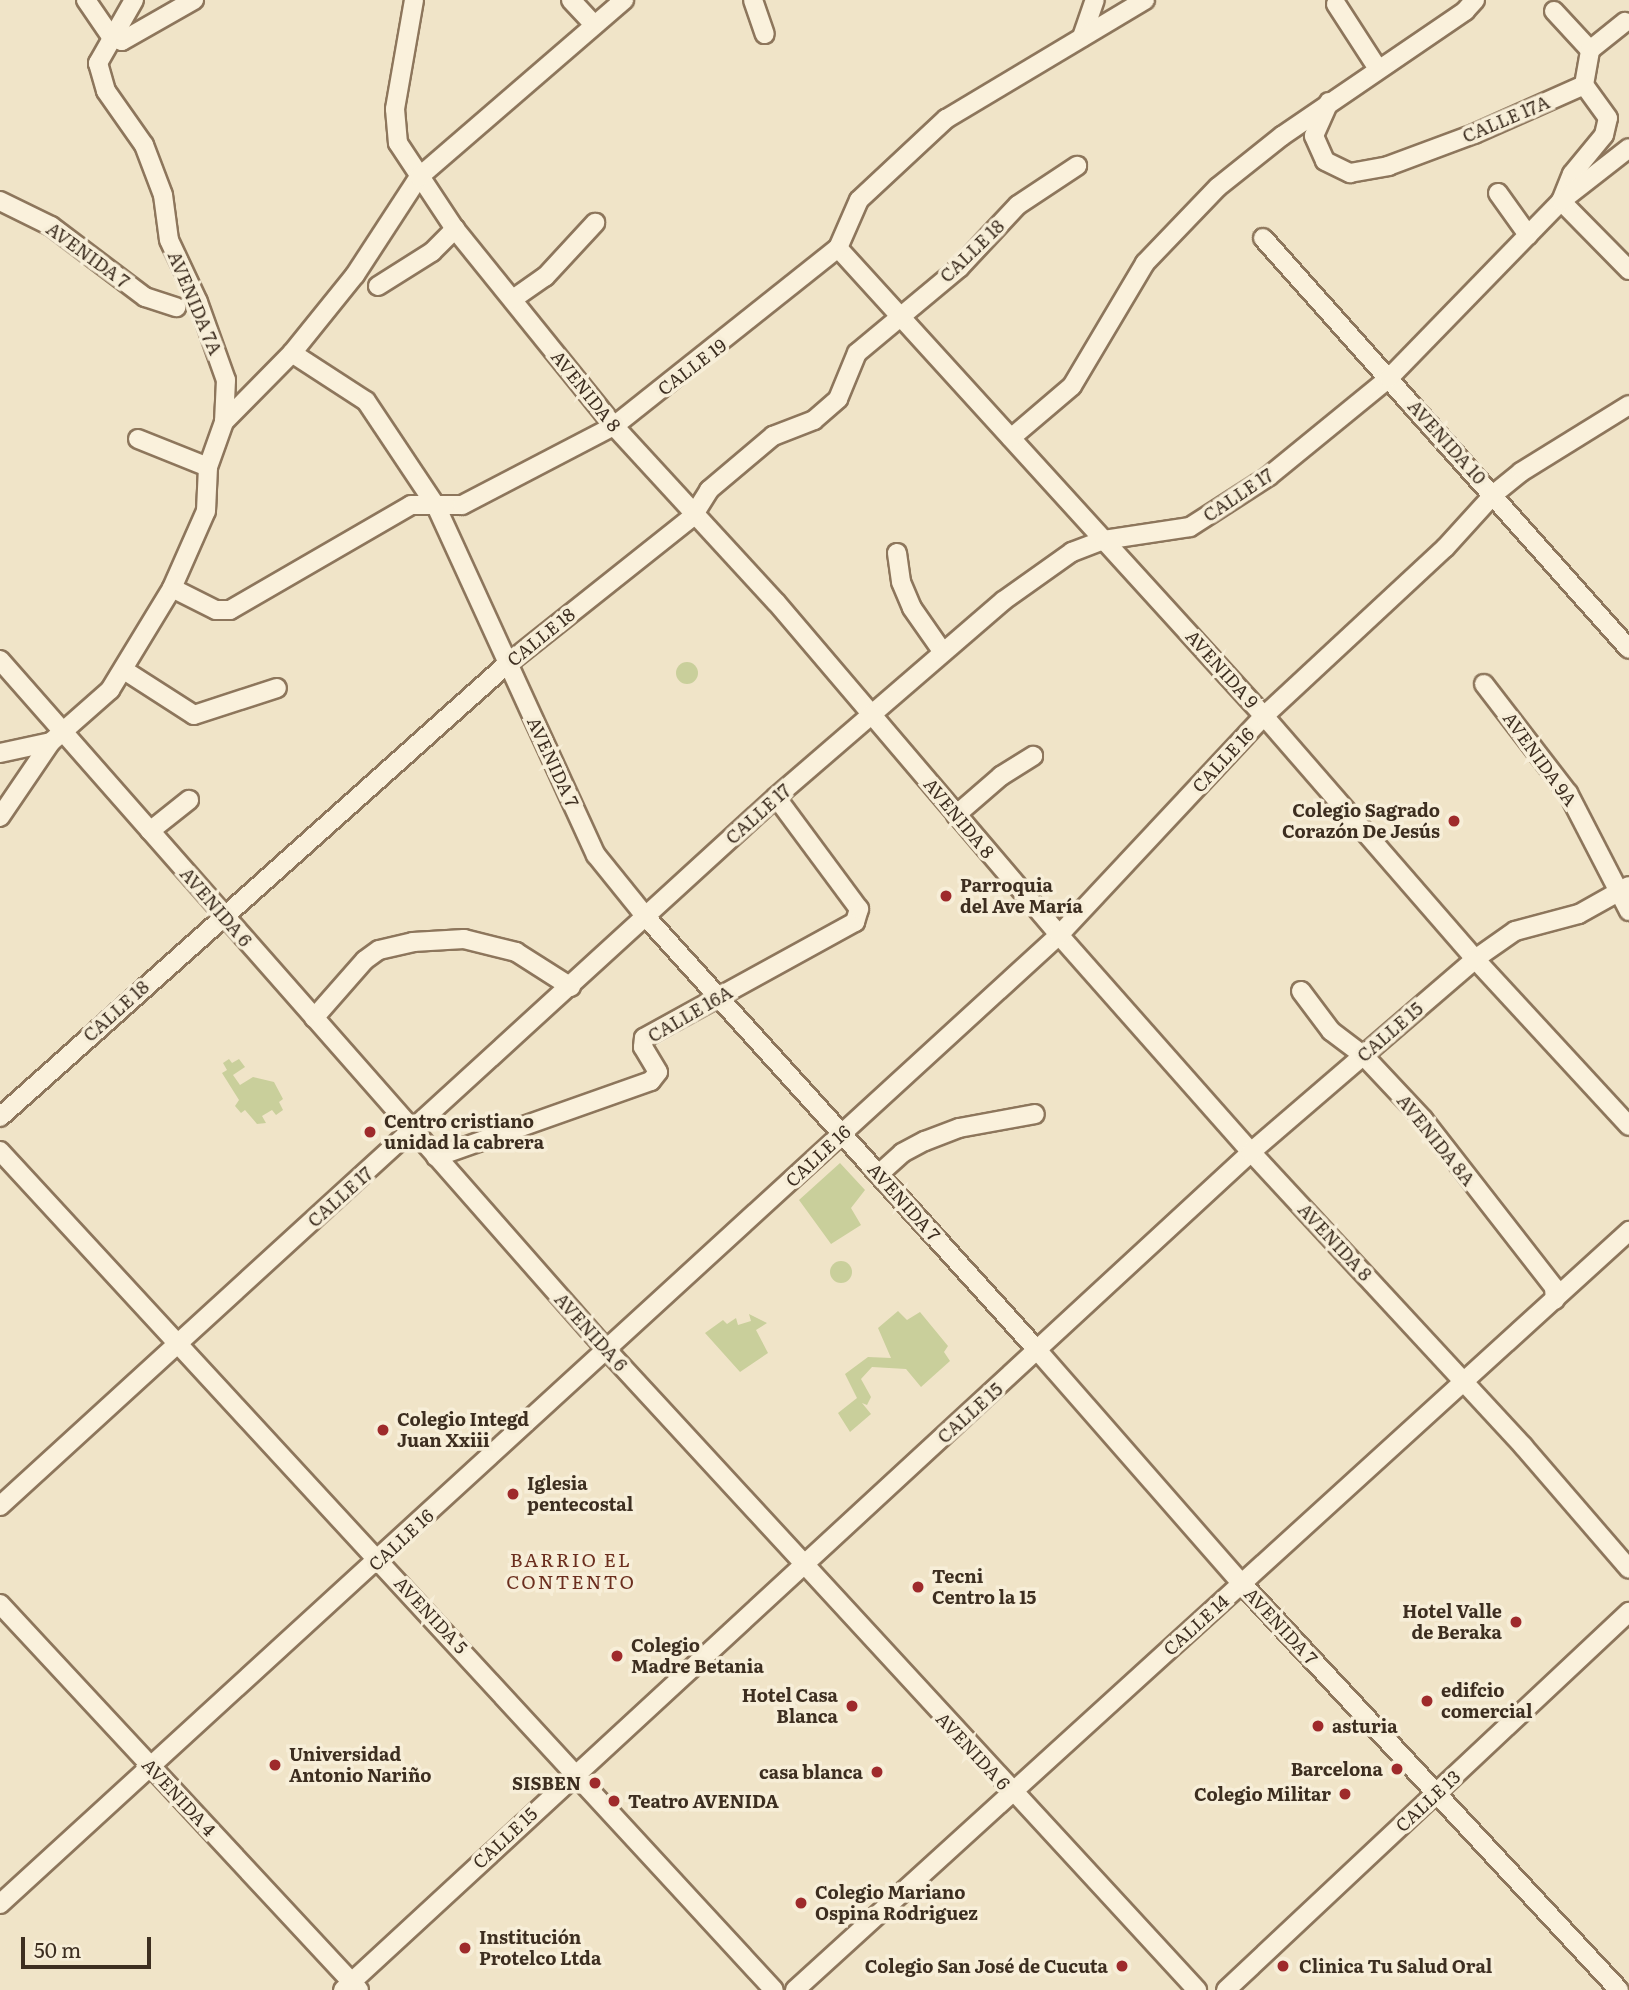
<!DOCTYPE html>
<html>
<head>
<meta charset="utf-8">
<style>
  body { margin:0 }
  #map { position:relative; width:1629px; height:1990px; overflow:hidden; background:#f0e4c8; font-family:Literata,serif }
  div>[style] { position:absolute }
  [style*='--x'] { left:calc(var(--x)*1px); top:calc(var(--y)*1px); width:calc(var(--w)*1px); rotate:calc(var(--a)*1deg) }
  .green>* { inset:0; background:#c9cf9b }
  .round { border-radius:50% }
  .roads { filter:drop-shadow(2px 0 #8d765c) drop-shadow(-2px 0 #8d765c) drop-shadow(0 2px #8d765c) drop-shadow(0 -2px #8d765c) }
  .minor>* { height:18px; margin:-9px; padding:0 9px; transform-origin:9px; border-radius:9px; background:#faf1dc }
  .dots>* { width:19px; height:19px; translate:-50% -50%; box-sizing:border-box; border:4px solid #f7eed8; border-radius:50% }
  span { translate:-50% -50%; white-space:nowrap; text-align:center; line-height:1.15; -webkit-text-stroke:7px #f7eed8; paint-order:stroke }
  .street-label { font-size:18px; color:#3d2e20 }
  .poi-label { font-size:18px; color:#3d2e20; font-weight:700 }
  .right { translate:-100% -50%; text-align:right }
  .left { translate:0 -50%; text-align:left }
  .neighbourhood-label { font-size:19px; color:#6b2e1e; letter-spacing:2px }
  .scale { position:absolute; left:21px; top:1937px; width:130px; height:32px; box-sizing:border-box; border:4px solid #3d2e20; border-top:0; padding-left:9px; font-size:21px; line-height:24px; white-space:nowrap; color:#3d2e20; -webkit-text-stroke:5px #f7eed8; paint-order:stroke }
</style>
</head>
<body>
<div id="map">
  <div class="green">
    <div class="round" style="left:676px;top:662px;width:22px;height:22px"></div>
    <div style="clip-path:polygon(229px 1059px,232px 1063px,239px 1059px,245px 1067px,233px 1075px,240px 1085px,253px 1077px,274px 1082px,283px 1099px,279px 1102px,283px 1110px,276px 1115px,272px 1110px,262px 1116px,266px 1123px,257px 1124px,245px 1110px,241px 1113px,235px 1106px,239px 1100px,222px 1073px,227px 1070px,223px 1063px)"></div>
    <div style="clip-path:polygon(840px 1163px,865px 1190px,851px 1208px,861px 1225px,831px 1244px,799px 1200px)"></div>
    <div class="round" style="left:830px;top:1261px;width:22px;height:22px"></div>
    <div style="clip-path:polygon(898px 1311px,907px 1320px,920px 1312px,948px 1346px,944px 1352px,950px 1361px,921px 1387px,906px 1369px,872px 1367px,861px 1379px,871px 1397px,867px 1405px,862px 1403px,871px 1414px,850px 1432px,838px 1413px,857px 1398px,845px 1374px,868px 1357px,891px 1358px,878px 1328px)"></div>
    <div style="clip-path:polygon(749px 1314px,767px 1323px,756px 1330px,768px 1353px,740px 1372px,705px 1333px,723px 1320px,727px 1324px,736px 1318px,738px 1325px,751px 1321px)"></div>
  </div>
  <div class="roads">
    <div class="minor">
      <div style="--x:86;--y:0;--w:42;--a:55.6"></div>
      <div style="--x:134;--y:0;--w:73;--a:119.7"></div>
      <div style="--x:98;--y:63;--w:29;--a:74"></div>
      <div style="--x:106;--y:91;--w:66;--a:54.9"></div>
      <div style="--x:144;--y:145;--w:53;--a:69.2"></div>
      <div style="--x:163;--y:195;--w:45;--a:82.4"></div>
      <div style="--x:169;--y:240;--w:68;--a:64.9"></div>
      <div style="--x:198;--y:302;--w:83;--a:70.3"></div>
      <div style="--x:226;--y:380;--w:42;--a:92.7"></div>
      <div style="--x:414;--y:0;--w:111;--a:99.9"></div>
      <div style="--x:395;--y:109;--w:34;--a:85"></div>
      <div style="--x:398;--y:143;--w:103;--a:56.5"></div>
      <div style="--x:455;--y:229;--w:253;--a:51.1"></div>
      <div style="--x:614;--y:426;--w:239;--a:47.4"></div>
      <div style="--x:776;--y:602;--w:437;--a:49.6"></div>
      <div style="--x:1059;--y:935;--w:290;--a:48.5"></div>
      <div style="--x:1251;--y:1152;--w:401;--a:47.2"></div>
      <div style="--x:1523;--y:1446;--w:162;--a:49.2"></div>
      <div style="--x:571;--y:0;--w:34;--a:47"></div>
      <div style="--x:753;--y:0;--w:36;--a:71"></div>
      <div style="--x:1336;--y:4;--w:77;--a:57.1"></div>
      <div style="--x:1554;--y:11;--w:53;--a:47.3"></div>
      <div style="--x:110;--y:35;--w:13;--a:27"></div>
      <div style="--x:122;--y:41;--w:83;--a:-29.7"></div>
      <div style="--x:1082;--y:37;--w:39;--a:-71"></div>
      <div style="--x:1584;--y:85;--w:36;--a:-80"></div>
      <div style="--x:1590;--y:50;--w:45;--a:-38.7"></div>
      <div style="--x:1329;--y:102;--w:37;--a:114"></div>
      <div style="--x:1314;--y:136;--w:27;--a:66"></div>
      <div style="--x:1325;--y:161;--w:28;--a:26"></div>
      <div style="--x:1350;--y:173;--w:39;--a:-10"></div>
      <div style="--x:1388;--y:166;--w:92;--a:-20.4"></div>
      <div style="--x:1474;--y:134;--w:120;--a:-24"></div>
      <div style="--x:1498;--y:193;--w:52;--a:54.5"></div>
      <div style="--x:0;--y:201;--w:57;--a:26.1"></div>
      <div style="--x:51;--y:226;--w:118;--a:37.1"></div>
      <div style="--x:145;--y:297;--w:33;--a:18"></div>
      <div style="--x:1561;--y:201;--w:29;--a:-68"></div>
      <div style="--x:1572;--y:174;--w:50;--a:-50.6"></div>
      <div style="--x:1604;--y:135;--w:17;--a:-77"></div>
      <div style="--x:1608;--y:118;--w:41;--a:-126"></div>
      <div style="--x:1561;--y:201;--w:97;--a:45.4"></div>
      <div style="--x:1263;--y:238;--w:550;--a:48.31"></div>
      <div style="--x:838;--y:248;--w:633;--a:47.69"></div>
      <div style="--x:1264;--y:716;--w:322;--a:49"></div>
      <div style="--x:1475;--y:959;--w:227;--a:47.3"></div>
      <div style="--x:378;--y:286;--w:64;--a:-32.2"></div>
      <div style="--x:432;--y:252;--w:33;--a:-45"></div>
      <div style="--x:513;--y:299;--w:39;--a:-35"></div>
      <div style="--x:545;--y:277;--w:74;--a:-47.2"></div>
      <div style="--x:292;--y:353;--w:88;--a:33"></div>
      <div style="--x:366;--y:401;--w:126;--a:56.3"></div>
      <div style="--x:436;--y:506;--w:384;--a:65.4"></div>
      <div style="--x:596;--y:855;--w:80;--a:51.1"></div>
      <div style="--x:646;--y:917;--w:585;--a:47.91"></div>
      <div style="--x:1038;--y:1351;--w:310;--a:48.8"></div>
      <div style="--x:1242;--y:1584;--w:554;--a:47.12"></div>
      <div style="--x:1011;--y:438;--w:80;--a:-40.4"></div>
      <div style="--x:1072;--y:386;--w:143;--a:-59.3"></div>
      <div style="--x:1145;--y:263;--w:105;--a:-46.2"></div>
      <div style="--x:1218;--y:187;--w:82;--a:-38.6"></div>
      <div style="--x:1282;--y:136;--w:222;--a:-34.3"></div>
      <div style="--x:1465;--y:11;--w:15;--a:-48"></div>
      <div style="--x:138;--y:439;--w:75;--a:21.8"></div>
      <div style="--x:897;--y:553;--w:29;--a:82"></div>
      <div style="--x:901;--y:582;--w:28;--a:67"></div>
      <div style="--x:912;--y:608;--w:52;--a:55.1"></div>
      <div style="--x:172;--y:588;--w:49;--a:26.6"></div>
      <div style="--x:216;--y:610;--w:14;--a:0"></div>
      <div style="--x:230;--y:610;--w:209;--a:-30.1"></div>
      <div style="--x:411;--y:505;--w:51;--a:0"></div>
      <div style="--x:462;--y:505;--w:171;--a:-27.5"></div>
      <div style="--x:614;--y:426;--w:286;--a:-38.5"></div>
      <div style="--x:838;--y:248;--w:52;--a:-66.4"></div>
      <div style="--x:859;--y:200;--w:119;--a:-43"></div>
      <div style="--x:946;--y:119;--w:232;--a:-30.9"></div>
      <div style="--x:0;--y:660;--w:918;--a:48.67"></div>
      <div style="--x:606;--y:1349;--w:872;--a:47.32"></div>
      <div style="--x:124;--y:670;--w:83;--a:32.7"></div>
      <div style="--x:194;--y:715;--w:87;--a:-18"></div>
      <div style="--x:1484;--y:684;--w:138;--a:52.4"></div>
      <div style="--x:1568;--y:793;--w:133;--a:62.7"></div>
      <div style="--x:0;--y:753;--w:52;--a:-12.2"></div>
      <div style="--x:956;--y:815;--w:60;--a:-40.9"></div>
      <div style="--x:1001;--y:776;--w:38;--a:-32"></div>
      <div style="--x:0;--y:817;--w:91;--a:-55.8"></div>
      <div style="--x:51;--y:742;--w:79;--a:-41.4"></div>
      <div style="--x:110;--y:690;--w:119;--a:-58.7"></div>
      <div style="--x:172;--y:588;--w:84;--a:-66.2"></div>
      <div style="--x:206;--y:511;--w:44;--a:-87.4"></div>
      <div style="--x:208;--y:467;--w:48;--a:-70.4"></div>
      <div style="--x:224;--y:422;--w:97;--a:-45.4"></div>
      <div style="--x:292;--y:353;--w:100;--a:-51.1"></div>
      <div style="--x:355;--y:275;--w:117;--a:-56.9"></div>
      <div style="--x:419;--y:177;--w:271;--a:-40.8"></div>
      <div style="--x:150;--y:831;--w:50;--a:-38.5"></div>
      <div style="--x:1301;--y:991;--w:50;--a:53.1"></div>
      <div style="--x:1331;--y:1031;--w:40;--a:37"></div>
      <div style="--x:1363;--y:1055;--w:88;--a:46.8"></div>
      <div style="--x:1423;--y:1119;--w:213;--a:52.1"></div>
      <div style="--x:1554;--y:1287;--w:13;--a:86"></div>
      <div style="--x:314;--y:1018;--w:77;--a:-48.7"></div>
      <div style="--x:365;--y:960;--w:17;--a:-36"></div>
      <div style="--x:379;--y:950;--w:35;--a:-13"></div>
      <div style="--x:413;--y:942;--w:51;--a:-3.4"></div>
      <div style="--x:464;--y:939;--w:54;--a:14"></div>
      <div style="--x:516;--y:952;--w:65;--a:32.5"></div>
      <div style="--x:0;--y:1117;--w:678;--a:-41.77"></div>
      <div style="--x:506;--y:665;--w:239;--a:-38.5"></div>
      <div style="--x:693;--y:516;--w:31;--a:-58"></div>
      <div style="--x:709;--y:490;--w:84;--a:-40.2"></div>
      <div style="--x:773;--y:436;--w:44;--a:-21.3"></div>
      <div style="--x:814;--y:420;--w:32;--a:-41"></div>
      <div style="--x:838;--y:399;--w:50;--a:-67.6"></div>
      <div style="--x:857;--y:353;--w:133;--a:-39.8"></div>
      <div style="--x:959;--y:268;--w:86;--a:-46.9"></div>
      <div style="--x:1018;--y:205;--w:71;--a:-33.5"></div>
      <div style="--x:0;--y:1151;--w:1141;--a:47.31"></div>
      <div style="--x:436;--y:1157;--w:228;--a:-19.5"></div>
      <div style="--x:651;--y:1081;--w:11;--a:-52"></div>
      <div style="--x:658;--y:1072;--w:29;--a:-121"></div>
      <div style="--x:643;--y:1047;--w:9;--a:-84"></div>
      <div style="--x:644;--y:1038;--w:241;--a:-28.8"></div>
      <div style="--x:855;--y:922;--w:14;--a:-73"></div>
      <div style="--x:859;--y:909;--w:139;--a:-126.5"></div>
      <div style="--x:879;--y:1174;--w:31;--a:-42"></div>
      <div style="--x:902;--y:1153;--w:26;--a:-28"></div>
      <div style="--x:925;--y:1141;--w:36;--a:-21"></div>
      <div style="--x:959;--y:1128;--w:77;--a:-10.4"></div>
      <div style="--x:0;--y:1506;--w:1051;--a:-42.42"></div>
      <div style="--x:776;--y:797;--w:300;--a:-40.8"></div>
      <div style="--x:1003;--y:601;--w:85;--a:-35.4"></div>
      <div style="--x:1072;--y:552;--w:34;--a:-21"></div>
      <div style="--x:1104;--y:540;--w:87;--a:-8.6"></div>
      <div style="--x:1190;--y:527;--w:94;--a:-32.8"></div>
      <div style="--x:1269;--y:476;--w:155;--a:-39.2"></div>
      <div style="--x:1389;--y:378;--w:247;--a:-45.8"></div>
      <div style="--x:1561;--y:201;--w:86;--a:-37.9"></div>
      <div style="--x:0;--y:1604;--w:527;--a:47.08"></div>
      <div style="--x:0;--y:1904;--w:1435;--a:-42.46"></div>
      <div style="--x:1059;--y:935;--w:300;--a:-46.9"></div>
      <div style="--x:1264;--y:716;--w:247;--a:-42.9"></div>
      <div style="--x:1445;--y:548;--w:73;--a:-47.8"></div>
      <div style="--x:1494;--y:494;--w:35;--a:-39"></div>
      <div style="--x:1521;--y:472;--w:127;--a:-31.8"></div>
      <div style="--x:343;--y:1990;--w:1236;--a:-42.7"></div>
      <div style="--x:1251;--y:1152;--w:296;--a:-40.7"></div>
      <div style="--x:1475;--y:959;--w:49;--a:-35"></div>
      <div style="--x:1515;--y:931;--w:66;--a:-14.9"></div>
      <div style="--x:1579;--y:914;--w:57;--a:-29.2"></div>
      <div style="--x:795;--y:1990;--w:1128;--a:-42.3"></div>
      <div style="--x:1226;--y:1990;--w:553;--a:-43.17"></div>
    </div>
  </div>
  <div class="dots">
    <div style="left:1454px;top:821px;background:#9e2a2b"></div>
    <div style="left:946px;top:896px;background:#9e2a2b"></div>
    <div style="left:370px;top:1132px;background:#9e2a2b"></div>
    <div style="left:383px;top:1430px;background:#9e2a2b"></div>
    <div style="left:513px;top:1494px;background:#9e2a2b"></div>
    <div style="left:918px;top:1587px;background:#9e2a2b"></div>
    <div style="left:1516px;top:1622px;background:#9e2a2b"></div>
    <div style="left:617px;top:1656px;background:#9e2a2b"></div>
    <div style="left:1427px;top:1701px;background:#9e2a2b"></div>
    <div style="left:852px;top:1706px;background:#9e2a2b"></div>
    <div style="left:1318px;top:1726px;background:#9e2a2b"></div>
    <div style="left:275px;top:1765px;background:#9e2a2b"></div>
    <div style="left:1397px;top:1769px;background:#9e2a2b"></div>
    <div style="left:877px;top:1772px;background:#9e2a2b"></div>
    <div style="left:595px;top:1783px;background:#9e2a2b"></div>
    <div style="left:1345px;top:1794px;background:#9e2a2b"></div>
    <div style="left:614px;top:1801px;background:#9e2a2b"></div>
    <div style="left:801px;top:1903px;background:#9e2a2b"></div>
    <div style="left:465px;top:1948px;background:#9e2a2b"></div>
    <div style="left:1122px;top:1966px;background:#9e2a2b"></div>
    <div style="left:1283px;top:1966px;background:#9e2a2b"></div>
  </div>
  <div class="street-label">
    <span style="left:1506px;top:119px;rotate:-23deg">CALLE 17A</span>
    <span style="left:972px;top:251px;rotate:-44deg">CALLE 18</span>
    <span style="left:88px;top:255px;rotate:36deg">AVENIDA 7</span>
    <span style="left:195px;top:303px;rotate:67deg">AVENIDA 7A</span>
    <span style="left:692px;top:367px;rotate:-37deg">CALLE 19</span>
    <span style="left:586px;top:391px;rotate:51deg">AVENIDA 8</span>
    <span style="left:1447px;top:442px;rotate:48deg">AVENIDA 10</span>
    <span style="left:1238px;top:495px;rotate:-34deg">CALLE 17</span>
    <span style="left:541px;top:637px;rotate:-39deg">CALLE 18</span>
    <span style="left:1222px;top:669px;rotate:48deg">AVENIDA 9</span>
    <span style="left:1540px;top:759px;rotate:54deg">AVENIDA 9A</span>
    <span style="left:1223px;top:760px;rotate:-47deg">CALLE 16</span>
    <span style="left:553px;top:762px;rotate:65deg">AVENIDA 7</span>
    <span style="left:758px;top:814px;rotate:-42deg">CALLE 17</span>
    <span style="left:959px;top:818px;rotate:50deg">AVENIDA 8</span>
    <span style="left:216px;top:907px;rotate:49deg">AVENIDA 6</span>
    <span style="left:116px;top:1011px;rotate:-42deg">CALLE 18</span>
    <span style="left:690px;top:1014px;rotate:-30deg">CALLE 16A</span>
    <span style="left:1390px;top:1032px;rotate:-41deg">CALLE 15</span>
    <span style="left:1436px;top:1140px;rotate:51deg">AVENIDA 8A</span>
    <span style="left:818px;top:1156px;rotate:-43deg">CALLE 16</span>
    <span style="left:340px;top:1197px;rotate:-42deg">CALLE 17</span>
    <span style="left:904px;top:1202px;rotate:48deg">AVENIDA 7</span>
    <span style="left:1335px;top:1242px;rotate:47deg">AVENIDA 8</span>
    <span style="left:591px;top:1332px;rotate:48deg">AVENIDA 6</span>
    <span style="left:970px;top:1413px;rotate:-42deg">CALLE 15</span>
    <span style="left:401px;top:1540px;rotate:-43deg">CALLE 16</span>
    <span style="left:431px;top:1615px;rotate:47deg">AVENIDA 5</span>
    <span style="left:1196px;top:1625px;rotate:-42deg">CALLE 14</span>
    <span style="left:1281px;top:1626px;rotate:47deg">AVENIDA 7</span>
    <span style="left:973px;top:1751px;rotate:47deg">AVENIDA 6</span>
    <span style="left:179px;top:1797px;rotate:47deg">AVENIDA 4</span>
    <span style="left:1428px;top:1801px;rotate:-43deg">CALLE 13</span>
    <span style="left:505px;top:1838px;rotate:-43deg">CALLE 15</span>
  </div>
  <div class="poi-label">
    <span class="right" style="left:1440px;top:821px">Colegio Sagrado<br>Corazón De Jesús</span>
    <span class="left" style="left:960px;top:896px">Parroquia<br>del Ave María</span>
    <span class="left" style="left:384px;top:1132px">Centro cristiano<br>unidad la cabrera</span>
    <span class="left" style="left:397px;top:1430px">Colegio Integd<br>Juan Xxiii</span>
    <span class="left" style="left:527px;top:1494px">Iglesia<br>pentecostal</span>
    <span class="left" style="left:932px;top:1587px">Tecni<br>Centro la 15</span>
    <span class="right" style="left:1502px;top:1622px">Hotel Valle<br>de Beraka</span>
    <span class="left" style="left:631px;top:1656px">Colegio<br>Madre Betania</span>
    <span class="left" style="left:1441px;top:1701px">edifcio<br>comercial</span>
    <span class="right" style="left:838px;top:1706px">Hotel Casa<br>Blanca</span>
    <span class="left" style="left:1332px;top:1726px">asturia</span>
    <span class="left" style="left:289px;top:1765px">Universidad<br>Antonio Nariño</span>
    <span class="right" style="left:1383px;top:1769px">Barcelona</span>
    <span class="right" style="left:863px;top:1772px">casa blanca</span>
    <span class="right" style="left:581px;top:1783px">SISBEN</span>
    <span class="right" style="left:1331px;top:1794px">Colegio Militar</span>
    <span class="left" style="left:628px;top:1801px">Teatro AVENIDA</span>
    <span class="left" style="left:815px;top:1903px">Colegio Mariano<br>Ospina Rodriguez</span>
    <span class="left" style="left:479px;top:1948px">Institución<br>Protelco Ltda</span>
    <span class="right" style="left:1108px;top:1966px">Colegio San José de Cucuta</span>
    <span class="left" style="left:1299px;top:1966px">Clinica Tu Salud Oral</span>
  </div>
  <div class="neighbourhood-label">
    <span style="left:571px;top:1571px">BARRIO EL<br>CONTENTO</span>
  </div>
  <div class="scale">50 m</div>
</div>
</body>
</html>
